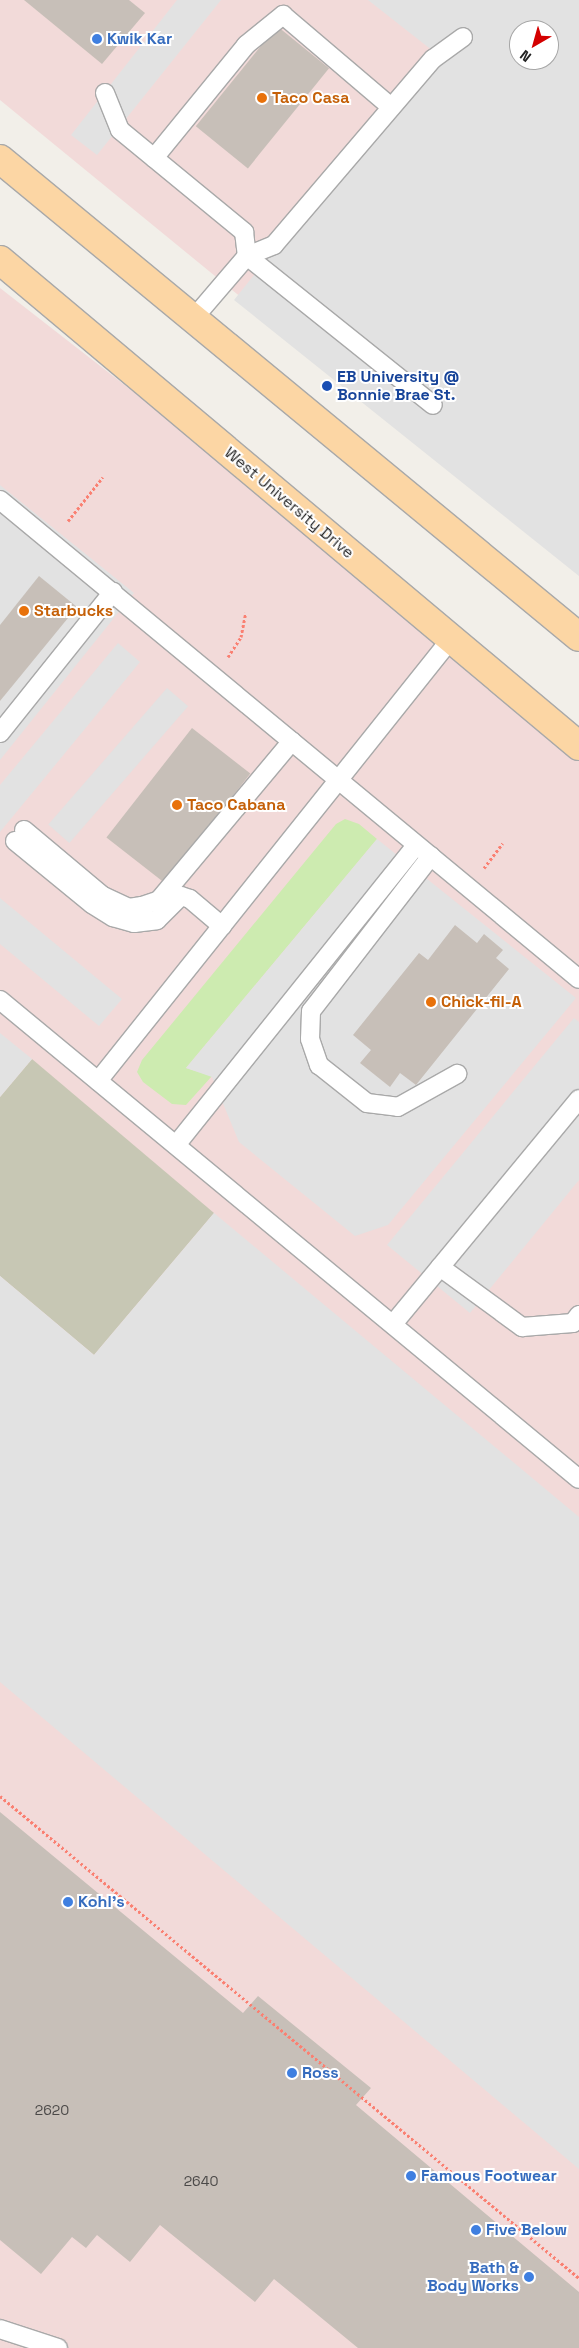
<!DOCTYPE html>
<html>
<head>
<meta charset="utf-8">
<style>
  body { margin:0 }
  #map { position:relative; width:579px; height:2348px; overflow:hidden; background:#f2efe9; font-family:"Space Grotesk",sans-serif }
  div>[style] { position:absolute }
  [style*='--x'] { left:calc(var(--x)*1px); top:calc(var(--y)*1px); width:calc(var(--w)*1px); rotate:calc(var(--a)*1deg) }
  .commercial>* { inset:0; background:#f2dad9 }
  .construction>* { inset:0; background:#c7c7b4 }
  .grass>* { inset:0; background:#cdebb0 }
  .parking>* { inset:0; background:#e2e2e2; transform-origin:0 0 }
  .building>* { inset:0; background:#c7bfb8; transform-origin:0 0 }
  .path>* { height:3px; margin-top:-1.5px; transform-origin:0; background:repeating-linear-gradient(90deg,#fa8072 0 2.5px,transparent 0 5px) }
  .roads { filter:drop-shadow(1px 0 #a9a9a9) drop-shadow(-1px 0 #a9a9a9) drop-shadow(0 1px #a9a9a9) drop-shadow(0 -1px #a9a9a9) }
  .lane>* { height:18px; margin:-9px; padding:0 9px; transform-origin:9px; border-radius:9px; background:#fff }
  .primary>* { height:28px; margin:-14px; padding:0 14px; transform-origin:14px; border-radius:14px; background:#fcd6a4 }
  .dots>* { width:14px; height:14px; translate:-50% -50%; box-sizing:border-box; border:2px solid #fff; border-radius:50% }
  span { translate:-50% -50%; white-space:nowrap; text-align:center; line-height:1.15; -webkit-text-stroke:4px #fff; paint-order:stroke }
  .number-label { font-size:14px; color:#4b4948 }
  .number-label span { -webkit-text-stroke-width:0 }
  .shop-label { font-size:16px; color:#366cbe; font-weight:700 }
  .left { translate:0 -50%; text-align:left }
  .right { translate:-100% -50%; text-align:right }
  .food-label { font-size:16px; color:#c56008; font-weight:700 }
  .transit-label { font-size:16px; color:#164399; font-weight:700 }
  .street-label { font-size:16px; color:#222 }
  .north { position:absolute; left:509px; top:20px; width:50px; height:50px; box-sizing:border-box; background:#fff; border:1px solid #a7a7a7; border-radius:50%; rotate:218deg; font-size:14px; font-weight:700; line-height:20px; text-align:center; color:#222 }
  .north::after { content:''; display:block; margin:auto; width:18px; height:22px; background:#d40000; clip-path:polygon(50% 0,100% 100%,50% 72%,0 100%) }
</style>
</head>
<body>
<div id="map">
  <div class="commercial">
    <div style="clip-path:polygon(evenodd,0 0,579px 0,579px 574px,0 100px,0 0,519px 30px,549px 30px,549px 60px,519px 60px,519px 30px)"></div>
    <div style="clip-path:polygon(0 288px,451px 639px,579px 746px,579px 2348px,0 2348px)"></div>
  </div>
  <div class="construction">
    <div style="clip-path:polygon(32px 1059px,214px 1213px,94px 1355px,0 1276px,0 1097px)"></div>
  </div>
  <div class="grass">
    <div style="clip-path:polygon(345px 819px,359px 824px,377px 839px,186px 1068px,212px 1076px,186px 1105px,172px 1104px,143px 1082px,137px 1072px,142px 1060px,336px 824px)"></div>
  </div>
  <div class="parking">
    <div style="clip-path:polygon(177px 0,221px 0,97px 155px,71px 135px)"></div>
    <div style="clip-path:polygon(evenodd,368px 0,579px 0,579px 576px,234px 300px,433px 51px,368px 0,519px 30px,549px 30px,549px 60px,519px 60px,519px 30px)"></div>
    <div style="clip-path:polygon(0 485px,134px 593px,0 760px)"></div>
    <div style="clip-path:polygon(118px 643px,140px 662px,0 832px,0 785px)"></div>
    <div style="left:167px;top:688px;width:28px;height:181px;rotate:41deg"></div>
    <div style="clip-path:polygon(377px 839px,576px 998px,388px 1225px,355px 1236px,239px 1142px,212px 1077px,186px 1068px)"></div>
    <div style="clip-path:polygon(0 898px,122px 999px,99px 1026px,0 944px)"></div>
    <div style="clip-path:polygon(574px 1018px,579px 1022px,579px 1180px,470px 1313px,387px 1245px)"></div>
    <div style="clip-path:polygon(0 1033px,32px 1059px,0 1097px)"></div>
    <div style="clip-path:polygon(214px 1213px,579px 1517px,579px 2169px,0 1682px,0 1276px,94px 1355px)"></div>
  </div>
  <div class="building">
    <div style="clip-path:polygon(24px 0,129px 0,145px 13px,102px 64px)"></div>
    <div style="left:277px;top:26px;width:67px;height:129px;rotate:39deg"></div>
    <div style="clip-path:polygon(39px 576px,77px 607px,0 701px,0 625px)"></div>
    <div style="left:192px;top:728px;width:74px;height:139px;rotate:38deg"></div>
    <div style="clip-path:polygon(455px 925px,477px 943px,484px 934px,503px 950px,496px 958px,509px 969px,416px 1085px,400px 1073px,390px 1087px,360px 1063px,371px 1050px,353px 1035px,419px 953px,428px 960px)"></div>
    <div style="clip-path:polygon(0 1812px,243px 2013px,258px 1996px,371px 2088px,356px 2105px,579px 2292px,579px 2348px,358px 2348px,274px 2279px,255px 2302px,160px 2225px,130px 2262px,97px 2235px,86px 2248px,72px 2237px,41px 2274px,0 2240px)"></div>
  </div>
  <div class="path">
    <div style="--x:68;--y:521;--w:56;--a:-51.5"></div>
    <div style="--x:228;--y:657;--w:24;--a:-57"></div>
    <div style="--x:241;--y:637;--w:25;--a:-79"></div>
    <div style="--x:484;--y:868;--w:31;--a:-53"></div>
    <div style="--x:0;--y:1796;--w:753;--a:39.78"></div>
  </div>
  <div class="roads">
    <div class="lane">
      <div style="--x:105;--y:93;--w:40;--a:68"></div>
      <div style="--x:120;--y:130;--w:161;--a:39.4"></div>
      <div style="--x:244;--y:232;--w:24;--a:83"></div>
      <div style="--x:247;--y:256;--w:29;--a:-22"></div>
      <div style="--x:274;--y:245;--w:245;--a:-49.5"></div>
      <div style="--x:433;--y:59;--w:37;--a:-36"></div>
      <div style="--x:154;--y:158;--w:146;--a:-50.8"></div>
      <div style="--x:246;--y:45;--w:48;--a:-39"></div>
      <div style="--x:283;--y:15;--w:142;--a:40.4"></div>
      <div style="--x:193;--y:319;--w:83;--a:-49.4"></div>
      <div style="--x:247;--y:256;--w:238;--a:38.7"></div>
      <div style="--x:0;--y:500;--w:751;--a:39.6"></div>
      <div style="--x:0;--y:733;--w:181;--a:-51.3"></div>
      <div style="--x:24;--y:830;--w:103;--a:39.9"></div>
      <div style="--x:103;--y:896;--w:29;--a:25"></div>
      <div style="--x:129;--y:908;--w:13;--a:-9"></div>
      <div style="--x:142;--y:906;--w:18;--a:-19"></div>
      <div style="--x:159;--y:900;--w:207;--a:-50.1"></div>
      <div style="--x:15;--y:841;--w:99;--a:39.3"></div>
      <div style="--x:92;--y:904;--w:25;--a:32"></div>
      <div style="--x:113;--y:917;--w:22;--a:16"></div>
      <div style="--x:134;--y:923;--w:23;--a:-7"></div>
      <div style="--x:157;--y:920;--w:34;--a:-45"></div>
      <div style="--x:181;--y:896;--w:9;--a:18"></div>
      <div style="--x:190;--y:899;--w:42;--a:40.2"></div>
      <div style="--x:431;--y:856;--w:196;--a:127.7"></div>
      <div style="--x:311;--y:1011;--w:28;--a:92"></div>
      <div style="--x:310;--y:1039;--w:28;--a:71"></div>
      <div style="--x:319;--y:1065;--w:61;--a:38.4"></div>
      <div style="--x:367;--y:1103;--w:31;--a:7"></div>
      <div style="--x:398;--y:1107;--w:68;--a:-29.2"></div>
      <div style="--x:0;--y:1000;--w:751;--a:39.6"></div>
      <div style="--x:98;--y:1081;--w:566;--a:-51.39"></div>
      <div style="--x:176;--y:1145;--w:384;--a:-51.3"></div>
      <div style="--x:440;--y:1267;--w:102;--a:36.2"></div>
      <div style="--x:522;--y:1327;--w:51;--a:-4.5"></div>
      <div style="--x:573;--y:1323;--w:10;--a:-53"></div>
      <div style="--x:393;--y:1324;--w:292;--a:-50.4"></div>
      <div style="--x:0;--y:2329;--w:61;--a:18.1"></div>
    </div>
    <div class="primary">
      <div style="--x:0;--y:159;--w:751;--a:39.54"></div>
      <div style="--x:0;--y:260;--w:756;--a:40.01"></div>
    </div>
  </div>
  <div class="dots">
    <div style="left:97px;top:39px;background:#3f7fe0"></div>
    <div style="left:262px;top:98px;background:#e8710a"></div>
    <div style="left:327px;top:386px;background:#1a4fb4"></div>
    <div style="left:24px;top:611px;background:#e8710a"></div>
    <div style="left:177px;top:805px;background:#e8710a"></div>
    <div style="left:431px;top:1002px;background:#e8710a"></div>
    <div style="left:68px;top:1902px;background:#3f7fe0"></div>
    <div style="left:292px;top:2073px;background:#3f7fe0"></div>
    <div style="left:411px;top:2176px;background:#3f7fe0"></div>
    <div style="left:476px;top:2230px;background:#3f7fe0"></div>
    <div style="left:529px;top:2277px;background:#3f7fe0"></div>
  </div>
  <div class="number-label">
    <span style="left:52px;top:2110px">2620</span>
    <span style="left:201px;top:2181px">2640</span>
  </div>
  <div class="shop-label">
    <span class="left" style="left:107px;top:39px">Kwik Kar</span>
    <span class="left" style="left:78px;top:1902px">Kohl's</span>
    <span class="left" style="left:302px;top:2073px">Ross</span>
    <span class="left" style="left:421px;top:2176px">Famous Footwear</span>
    <span class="left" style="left:486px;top:2230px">Five Below</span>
    <span class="right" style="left:519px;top:2277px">Bath &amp;<br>Body Works</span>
  </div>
  <div class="food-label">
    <span class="left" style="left:272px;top:98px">Taco Casa</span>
    <span class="left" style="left:34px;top:611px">Starbucks</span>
    <span class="left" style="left:187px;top:805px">Taco Cabana</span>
    <span class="left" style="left:441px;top:1002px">Chick-fil-A</span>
  </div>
  <div class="transit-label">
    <span class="left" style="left:337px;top:386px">EB University @<br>Bonnie Brae St.</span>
  </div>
  <div class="street-label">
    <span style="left:289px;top:503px;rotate:40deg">West University Drive</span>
  </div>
  <div class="north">N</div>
</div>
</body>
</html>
